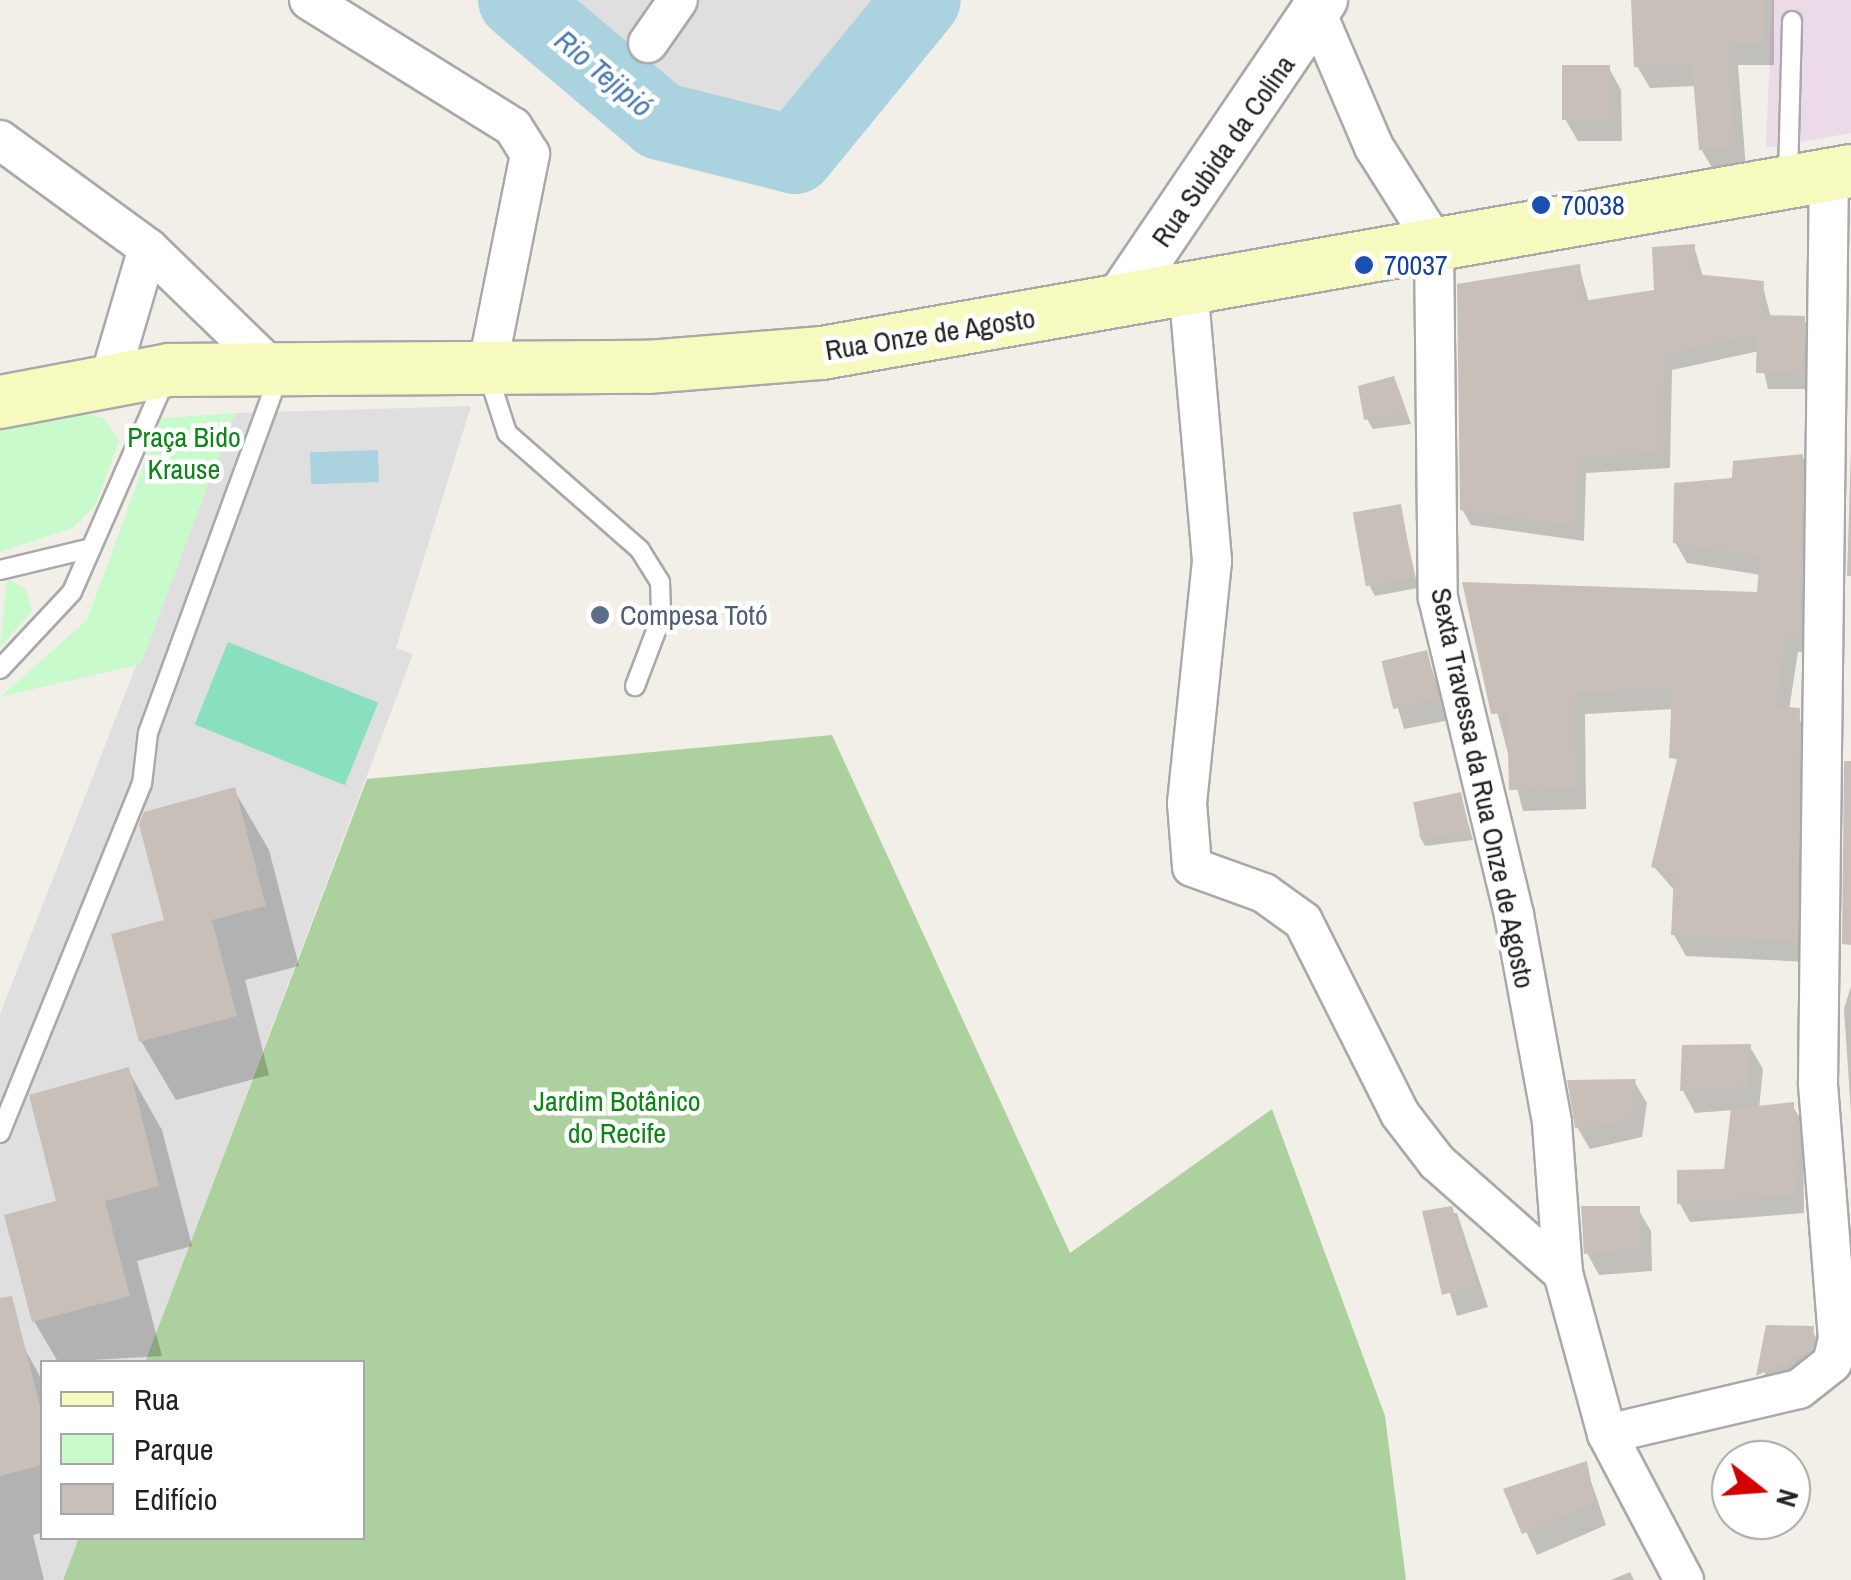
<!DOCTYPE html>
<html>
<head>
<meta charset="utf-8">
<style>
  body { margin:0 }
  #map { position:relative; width:1851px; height:1580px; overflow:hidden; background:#f2efe9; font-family:"Archivo Narrow",sans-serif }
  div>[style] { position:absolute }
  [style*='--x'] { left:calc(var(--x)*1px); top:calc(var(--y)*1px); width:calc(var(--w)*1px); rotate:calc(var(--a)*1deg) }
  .residential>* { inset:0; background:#e0dfdf }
  .industrial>* { inset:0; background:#ebdbe8 }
  .forest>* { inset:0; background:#add19e }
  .park>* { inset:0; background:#c8facc }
  .pitch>* { inset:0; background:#88e0be; transform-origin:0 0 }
  .water>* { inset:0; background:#aad3df; transform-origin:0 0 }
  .shadow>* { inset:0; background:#0003 }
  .river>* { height:78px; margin:-39px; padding:0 39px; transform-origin:39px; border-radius:39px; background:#aad3df }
  .building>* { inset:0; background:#c7bfb8; transform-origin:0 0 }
  .roads { filter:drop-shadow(2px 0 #a9a9a9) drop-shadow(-2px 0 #a9a9a9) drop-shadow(0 2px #a9a9a9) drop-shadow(0 -2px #a9a9a9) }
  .service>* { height:18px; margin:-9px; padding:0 9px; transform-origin:9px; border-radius:9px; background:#fff }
  .minor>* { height:38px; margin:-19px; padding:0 19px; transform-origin:19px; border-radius:19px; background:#fff }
  .tertiary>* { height:48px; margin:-24px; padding:0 24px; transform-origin:24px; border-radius:24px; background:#fff }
  .secondary>* { height:52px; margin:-26px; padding:0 26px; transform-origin:26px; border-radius:26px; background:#f7fabf }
  .dots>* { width:28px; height:28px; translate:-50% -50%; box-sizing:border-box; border:5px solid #fff; border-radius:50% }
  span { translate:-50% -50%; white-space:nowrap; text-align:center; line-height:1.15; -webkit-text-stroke:9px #fff; paint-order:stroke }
  .street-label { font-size:28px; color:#222 }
  .transit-label { font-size:28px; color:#164399 }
  .left { translate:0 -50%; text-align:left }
  .park-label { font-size:28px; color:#0c8416 }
  .service-label { font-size:28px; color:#4e5e75 }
  .water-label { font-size:30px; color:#4a7aab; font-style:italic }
  .legend { position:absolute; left:40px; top:1360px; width:325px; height:180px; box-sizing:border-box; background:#fff; border:2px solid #a7a7a7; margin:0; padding:12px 18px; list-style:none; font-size:30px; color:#222 }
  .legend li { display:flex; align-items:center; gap:20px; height:50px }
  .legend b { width:50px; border:2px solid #a7a7a7 }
  .north { position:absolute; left:1711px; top:1440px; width:100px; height:100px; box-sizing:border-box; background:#fff; border:2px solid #a7a7a7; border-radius:50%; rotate:107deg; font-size:28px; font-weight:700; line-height:40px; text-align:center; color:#222 }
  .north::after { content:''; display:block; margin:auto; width:35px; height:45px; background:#d40000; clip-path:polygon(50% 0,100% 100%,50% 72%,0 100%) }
</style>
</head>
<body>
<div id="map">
  <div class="residential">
    <div style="clip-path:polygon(481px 0,910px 0,891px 48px,778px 148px,662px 140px)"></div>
    <div style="clip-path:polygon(471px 406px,396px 648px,413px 654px,145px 1362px,42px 1362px,42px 1538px,79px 1538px,63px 1580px,0 1580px,0 1014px,235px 413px)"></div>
  </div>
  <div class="industrial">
    <div style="clip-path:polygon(1772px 0,1851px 0,1851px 133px,1766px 148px)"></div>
  </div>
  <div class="forest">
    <div style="clip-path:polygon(832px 735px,1070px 1253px,1272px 1109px,1385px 1416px,1406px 1580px,63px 1580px,79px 1538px,362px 1538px,362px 1362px,145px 1362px,367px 779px)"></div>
  </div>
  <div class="park">
    <div style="clip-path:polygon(83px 413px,104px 418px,119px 441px,95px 506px,73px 528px,0 552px,0 431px)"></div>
    <div style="clip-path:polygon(235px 413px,141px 664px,0 697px,87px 620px,161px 418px)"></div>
    <div style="clip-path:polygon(7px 579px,25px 588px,32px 611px,0 647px)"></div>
  </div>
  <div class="pitch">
    <div style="left:228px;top:642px;width:162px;height:89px;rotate:22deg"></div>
  </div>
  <div class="water">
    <div style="left:378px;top:450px;width:32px;height:68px;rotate:88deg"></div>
  </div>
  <div class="shadow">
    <div style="clip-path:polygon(1634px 0,1774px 0,1774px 65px,1738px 65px,1746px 169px,1714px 171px,1701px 149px,1696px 86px,1650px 88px,1637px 66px)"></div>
    <div style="clip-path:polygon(1609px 68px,1621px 90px,1622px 141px,1578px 141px,1565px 119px)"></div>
    <div style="clip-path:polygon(1694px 246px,1703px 277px,1762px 283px,1771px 318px,1803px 318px,1812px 334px,1812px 389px,1768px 389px,1759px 351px,1672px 370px,1670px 468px,1586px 473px,1584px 541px,1471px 525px,1462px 509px,1579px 266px,1589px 302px,1656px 292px)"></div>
    <div style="clip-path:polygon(1399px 390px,1411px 424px,1373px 429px,1367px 419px)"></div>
    <div style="clip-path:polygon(1802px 456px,1814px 477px,1811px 653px,1798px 652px,1789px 710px,1811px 732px,1808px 962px,1686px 956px,1674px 935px,1675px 891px,1654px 867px,1677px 768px,1674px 709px,1585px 714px,1586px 809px,1523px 811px,1464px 585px,1759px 594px,1761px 575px,1687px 563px,1675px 542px,1735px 480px)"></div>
    <div style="clip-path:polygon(1400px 507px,1418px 588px,1375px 596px,1369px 585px)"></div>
    <div style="clip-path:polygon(1426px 653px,1450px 720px,1404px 729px,1384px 661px)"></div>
    <div style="clip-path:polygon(234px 790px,269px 850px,299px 966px,245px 980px,269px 1075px,176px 1100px,141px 1041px,167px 922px)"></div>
    <div style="clip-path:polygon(1460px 795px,1473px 840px,1425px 846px,1419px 835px)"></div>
    <div style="clip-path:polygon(1851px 986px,1851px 1113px,1844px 1009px)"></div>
    <div style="clip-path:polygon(1750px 1047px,1763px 1069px,1759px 1109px,1792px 1105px,1803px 1123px,1804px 1213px,1690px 1222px,1680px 1204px,1726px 1171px,1733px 1110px,1695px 1113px,1683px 1091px)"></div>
    <div style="clip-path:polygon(128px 1070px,162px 1130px,192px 1246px,137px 1261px,162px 1356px,58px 1362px,34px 1321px,59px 1203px)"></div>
    <div style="clip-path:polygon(1634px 1081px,1647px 1103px,1642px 1137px,1590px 1149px,1577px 1127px)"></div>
    <div style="clip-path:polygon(1638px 1209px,1651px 1231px,1652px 1271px,1599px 1275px,1587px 1253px)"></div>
    <div style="clip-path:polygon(1457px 1213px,1488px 1307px,1457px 1316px,1426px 1214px)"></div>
    <div style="clip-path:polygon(1768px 1327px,1811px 1329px,1817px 1339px,1810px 1366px,1764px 1385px)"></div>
    <div style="clip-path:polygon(23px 1346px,42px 1380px,42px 1533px,33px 1535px,44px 1580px,0 1580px,0 1352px)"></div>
    <div style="clip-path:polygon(1585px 1464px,1606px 1525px,1537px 1555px,1507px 1491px)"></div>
    <div style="clip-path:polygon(1630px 1572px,1634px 1580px,1611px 1580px)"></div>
  </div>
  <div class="river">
    <div style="--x:517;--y:0;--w:187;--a:40.2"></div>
    <div style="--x:660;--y:121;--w:139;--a:14.1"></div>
    <div style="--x:795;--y:155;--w:200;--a:-50.7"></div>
  </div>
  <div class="building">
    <div style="clip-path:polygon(1631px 0,1763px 0,1763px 44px,1727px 43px,1735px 147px,1699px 150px,1692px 64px,1634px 67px)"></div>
    <div style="left:1562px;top:65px;width:48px;height:55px"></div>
    <div style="clip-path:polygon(1695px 244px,1695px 274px,1764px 281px,1762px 315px,1805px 316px,1804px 374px,1756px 373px,1757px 335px,1664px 354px,1662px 452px,1578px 458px,1577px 527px,1460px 510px,1457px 284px,1580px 264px,1583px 301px,1654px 290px,1652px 247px)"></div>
    <div style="clip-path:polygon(1394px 376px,1407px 413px,1364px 420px,1358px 386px)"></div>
    <div style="clip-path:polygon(1851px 448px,1851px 576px,1847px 576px)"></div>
    <div style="clip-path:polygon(1803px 454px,1800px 632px,1787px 632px,1775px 706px,1800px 708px,1797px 942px,1671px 935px,1674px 874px,1651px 867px,1677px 759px,1669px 758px,1672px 688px,1575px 694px,1576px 789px,1509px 790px,1507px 713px,1491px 714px,1462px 582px,1757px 592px,1760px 557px,1673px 543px,1674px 483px,1732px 478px,1733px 461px)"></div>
    <div style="left:1401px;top:504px;width:75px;height:49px;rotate:80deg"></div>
    <div style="left:1427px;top:650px;width:49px;height:47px;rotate:76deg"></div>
    <div style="clip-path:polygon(1844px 761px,1851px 761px,1851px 945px,1842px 944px)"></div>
    <div style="clip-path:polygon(235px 787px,266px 906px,212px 920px,237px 1016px,139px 1042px,111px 934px,164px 920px,139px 824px,144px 812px)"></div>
    <div style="left:1461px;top:792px;width:39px;height:49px;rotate:78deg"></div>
    <div style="clip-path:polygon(1751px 1044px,1747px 1087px,1680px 1091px,1682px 1045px)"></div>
    <div style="clip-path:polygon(129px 1067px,159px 1186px,105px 1201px,130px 1296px,32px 1322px,4px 1215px,56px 1201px,29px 1095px)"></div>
    <div style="clip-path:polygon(1636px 1079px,1631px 1114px,1619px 1124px,1575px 1128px,1567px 1080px)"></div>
    <div style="clip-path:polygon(1794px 1102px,1795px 1195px,1677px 1204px,1677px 1170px,1724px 1169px,1731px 1109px)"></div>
    <div style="clip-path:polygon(1452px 1206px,1477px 1285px,1442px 1295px,1422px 1211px)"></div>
    <div style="clip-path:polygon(1581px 1206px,1640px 1206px,1640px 1249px,1584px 1254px)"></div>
    <div style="clip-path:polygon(12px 1296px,42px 1414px,42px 1465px,0 1476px,0 1298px)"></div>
    <div style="clip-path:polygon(1766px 1325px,1814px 1326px,1812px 1350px,1756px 1376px)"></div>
    <div style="clip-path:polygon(1587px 1461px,1595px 1503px,1522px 1534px,1503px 1489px)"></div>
  </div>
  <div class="roads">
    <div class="service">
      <div style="--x:1788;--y:176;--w:155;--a:-88.5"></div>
      <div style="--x:487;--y:371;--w:65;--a:72.1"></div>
      <div style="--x:507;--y:433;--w:177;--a:41.3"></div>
      <div style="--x:640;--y:550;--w:38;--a:58"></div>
      <div style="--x:660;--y:582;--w:36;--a:88"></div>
      <div style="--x:661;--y:618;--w:73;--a:110.9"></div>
      <div style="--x:0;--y:570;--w:94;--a:-13.6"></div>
      <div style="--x:0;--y:669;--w:105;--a:-46.9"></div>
      <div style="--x:72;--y:592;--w:232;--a:-66.3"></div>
      <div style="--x:0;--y:1133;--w:377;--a:-67.9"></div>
      <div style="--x:142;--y:784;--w:51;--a:-83.3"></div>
      <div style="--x:148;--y:733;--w:381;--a:-69.9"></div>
    </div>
    <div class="minor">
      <div style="--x:309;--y:0;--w:240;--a:31.9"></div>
      <div style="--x:513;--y:127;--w:32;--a:58"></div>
      <div style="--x:530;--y:154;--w:220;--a:101.3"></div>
      <div style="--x:1317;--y:14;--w:145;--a:66.8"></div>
      <div style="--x:1374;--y:147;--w:112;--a:57.7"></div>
      <div style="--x:1434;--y:242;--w:356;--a:89.4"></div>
      <div style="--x:1438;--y:598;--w:326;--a:76.5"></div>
      <div style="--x:1514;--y:915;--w:211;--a:79.6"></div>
      <div style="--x:1552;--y:1123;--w:150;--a:85.8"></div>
      <div style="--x:648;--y:43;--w:52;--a:-55.1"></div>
      <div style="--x:0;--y:140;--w:183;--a:36.1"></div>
      <div style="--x:148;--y:248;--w:174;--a:44.1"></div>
      <div style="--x:1188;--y:286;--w:276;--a:85"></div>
      <div style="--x:1212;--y:561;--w:243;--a:95.9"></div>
      <div style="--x:1187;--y:803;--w:64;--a:85.5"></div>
      <div style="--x:1192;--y:867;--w:77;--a:19.9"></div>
      <div style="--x:1264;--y:893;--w:48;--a:35.7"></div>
      <div style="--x:1303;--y:921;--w:216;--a:63.3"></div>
      <div style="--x:1400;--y:1114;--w:61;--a:52.4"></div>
      <div style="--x:1437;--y:1162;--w:168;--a:41.4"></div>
      <div style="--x:1563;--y:1273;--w:167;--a:74.7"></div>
      <div style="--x:1607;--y:1434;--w:165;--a:62.2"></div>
      <div style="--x:110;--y:377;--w:134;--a:-73.6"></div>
      <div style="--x:1607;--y:1434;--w:197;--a:-13.2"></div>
      <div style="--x:1799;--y:1389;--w:42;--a:-38.2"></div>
      <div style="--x:1832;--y:1363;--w:25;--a:-76"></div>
      <div style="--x:1838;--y:1339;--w:257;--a:-94.5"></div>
      <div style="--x:1818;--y:1083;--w:907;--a:-89.31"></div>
    </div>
    <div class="tertiary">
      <div style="--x:1119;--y:301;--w:364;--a:-55.9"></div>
    </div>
    <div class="secondary">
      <div style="--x:0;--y:402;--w:172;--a:-10.7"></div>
      <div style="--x:169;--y:370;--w:478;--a:-0.4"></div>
      <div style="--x:647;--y:367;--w:176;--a:-4.6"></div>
      <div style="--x:822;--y:353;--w:1045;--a:-10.03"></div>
    </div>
  </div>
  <div class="dots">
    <div style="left:1541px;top:205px;background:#1a4fb4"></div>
    <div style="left:1364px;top:265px;background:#1a4fb4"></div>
    <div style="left:600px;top:615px;background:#5c6f8a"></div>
  </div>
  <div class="street-label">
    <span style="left:1223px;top:151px;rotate:-55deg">Rua Subida da Colina</span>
    <span style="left:930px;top:334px;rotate:-9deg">Rua Onze de Agosto</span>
    <span style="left:1483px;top:788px;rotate:78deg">Sexta Travessa da Rua Onze de Agosto</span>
  </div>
  <div class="transit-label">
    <span class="left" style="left:1561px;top:205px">70038</span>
    <span class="left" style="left:1384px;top:265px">70037</span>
  </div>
  <div class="park-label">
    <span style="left:184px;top:453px">Praça Bido<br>Krause</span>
    <span style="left:617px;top:1117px">Jardim Botânico<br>do Recife</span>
  </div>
  <div class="service-label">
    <span class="left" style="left:620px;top:615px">Compesa Totó</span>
  </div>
  <div class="water-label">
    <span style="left:604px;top:73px;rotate:40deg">Rio Tejipió</span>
  </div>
  <ul class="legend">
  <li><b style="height:12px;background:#f7fabf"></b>Rua</li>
  <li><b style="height:28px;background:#c8facc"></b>Parque</li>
  <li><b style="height:28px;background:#c7bfb8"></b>Edifício</li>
  </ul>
  <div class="north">N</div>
</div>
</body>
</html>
